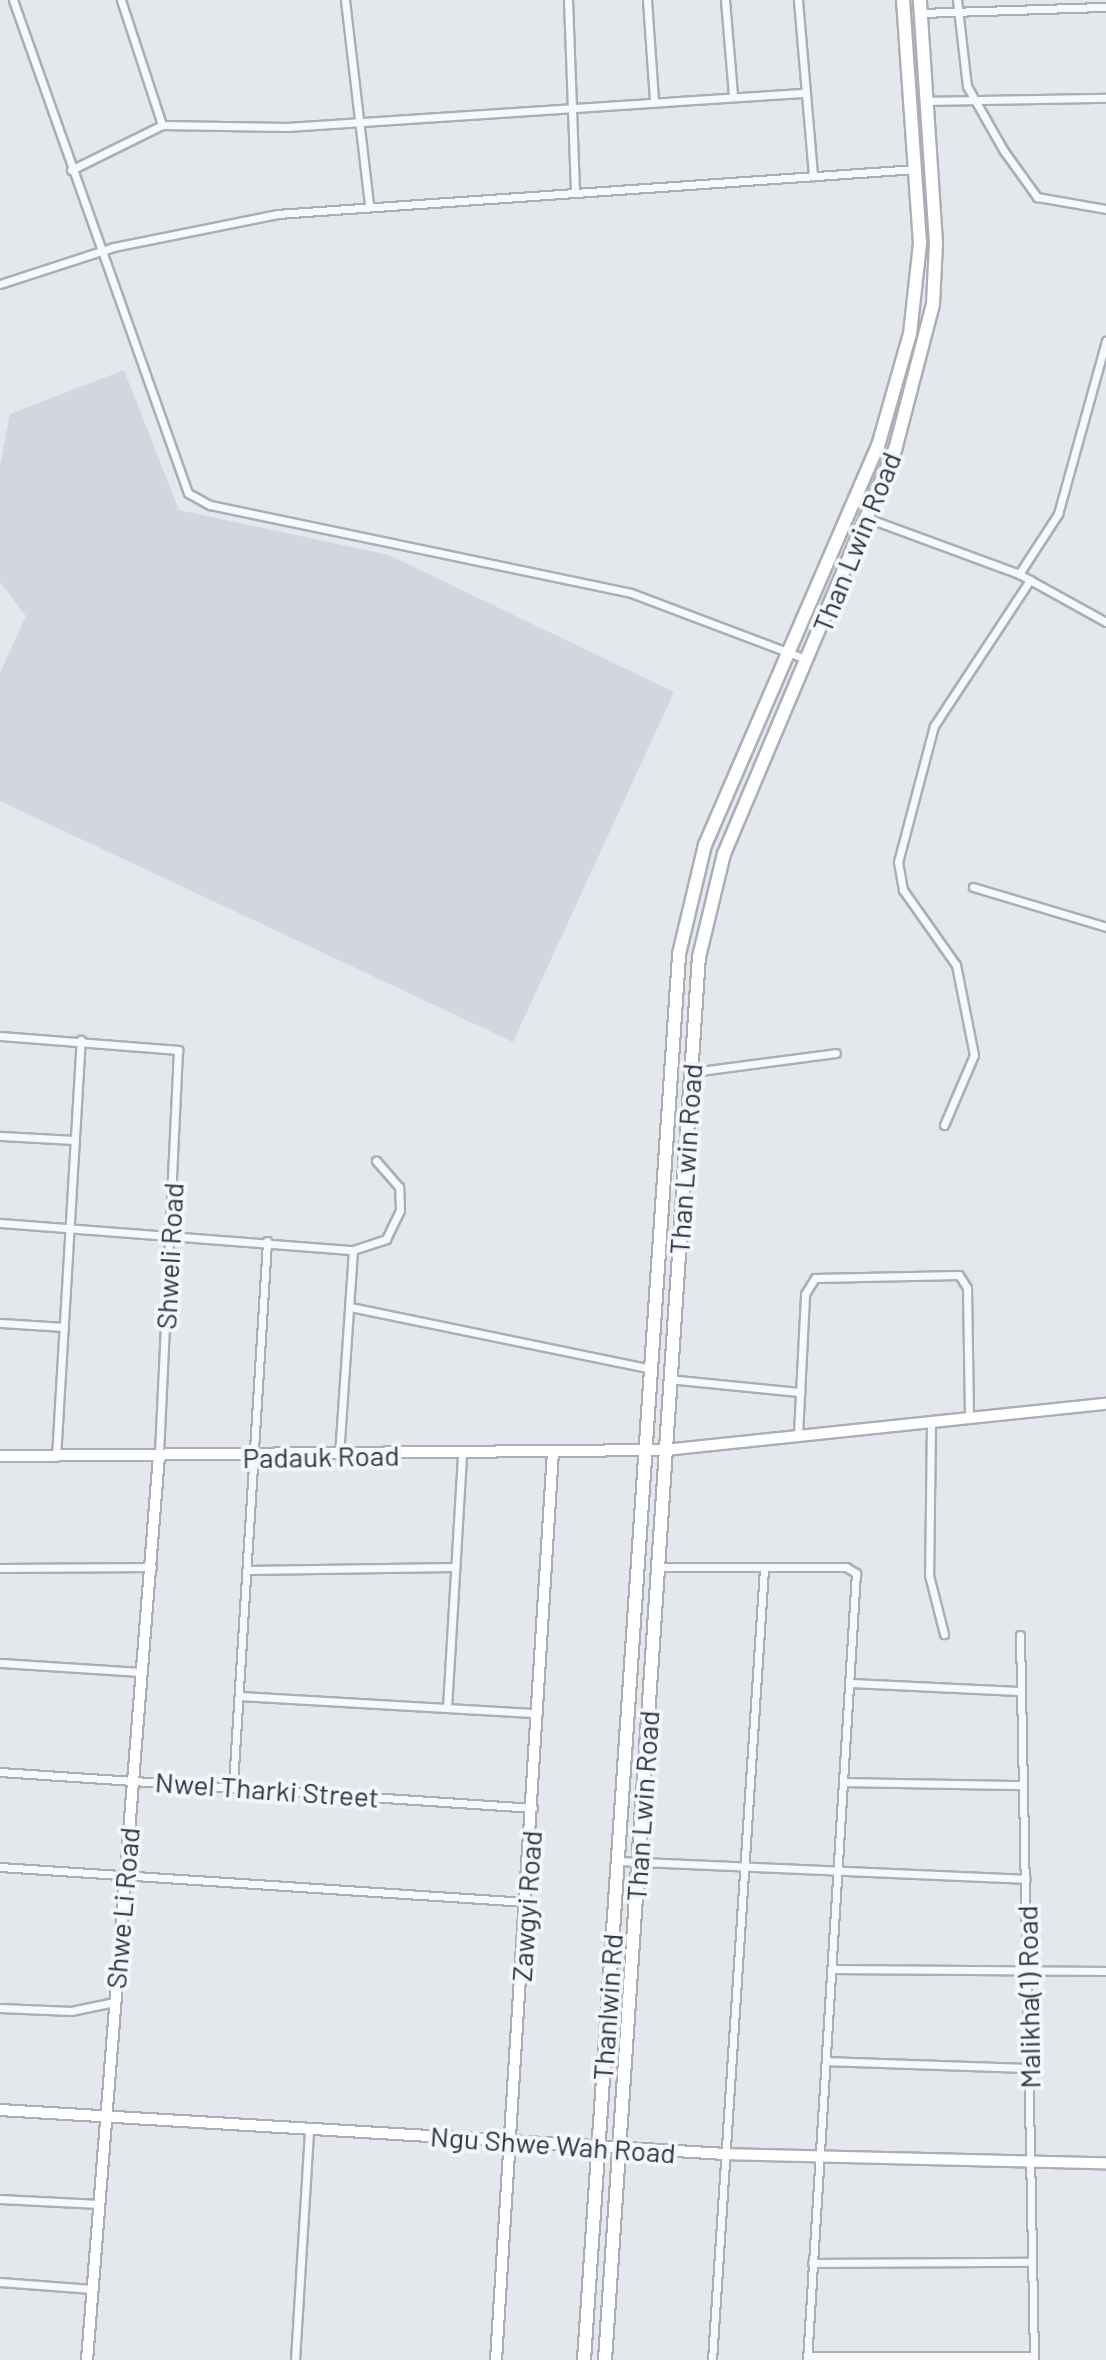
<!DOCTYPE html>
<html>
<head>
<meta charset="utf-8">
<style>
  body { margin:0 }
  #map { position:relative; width:1106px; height:2360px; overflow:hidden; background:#e4e7ec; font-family:Barlow,sans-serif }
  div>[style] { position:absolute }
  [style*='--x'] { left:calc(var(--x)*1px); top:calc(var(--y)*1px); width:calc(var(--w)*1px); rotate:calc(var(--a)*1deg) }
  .built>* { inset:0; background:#d2d6de }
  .roads { filter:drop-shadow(2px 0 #a9aeb7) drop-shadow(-2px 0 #a9aeb7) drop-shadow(0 2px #a9aeb7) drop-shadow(0 -2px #a9aeb7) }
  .street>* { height:7px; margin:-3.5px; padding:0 3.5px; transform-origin:3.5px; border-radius:3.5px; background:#f7f8fa }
  .secondary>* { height:10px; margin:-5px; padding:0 5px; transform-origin:5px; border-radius:5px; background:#fff }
  .primary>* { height:12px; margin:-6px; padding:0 6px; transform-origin:6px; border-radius:6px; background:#fff }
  span { translate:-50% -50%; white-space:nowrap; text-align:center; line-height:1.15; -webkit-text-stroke:8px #f4f6f9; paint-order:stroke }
  .street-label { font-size:28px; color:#2b3445 }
</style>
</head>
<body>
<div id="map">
  <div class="built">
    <div style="clip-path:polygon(124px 370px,179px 510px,389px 555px,674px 692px,513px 1042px,0 801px,0 673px,26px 616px,0 582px,0 466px,10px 414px)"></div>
  </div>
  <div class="roads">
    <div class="street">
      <div style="--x:13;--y:0;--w:523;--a:70.46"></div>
      <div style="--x:188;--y:493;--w:25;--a:29"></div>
      <div style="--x:210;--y:505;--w:430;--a:11.8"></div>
      <div style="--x:631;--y:593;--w:187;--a:20.7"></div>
      <div style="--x:121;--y:0;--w:132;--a:71.8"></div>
      <div style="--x:345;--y:0;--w:206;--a:83.3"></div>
      <div style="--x:568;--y:0;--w:193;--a:87.9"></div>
      <div style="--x:647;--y:0;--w:100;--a:86"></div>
      <div style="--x:725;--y:0;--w:96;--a:85.2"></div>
      <div style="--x:798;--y:0;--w:177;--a:85.1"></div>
      <div style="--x:957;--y:0;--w:87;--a:83.4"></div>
      <div style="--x:967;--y:86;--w:75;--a:60.4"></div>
      <div style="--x:1004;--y:151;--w:57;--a:54.3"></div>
      <div style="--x:1037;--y:197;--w:70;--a:9.9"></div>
      <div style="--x:921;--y:13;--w:185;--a:-1.9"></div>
      <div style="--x:926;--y:101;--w:180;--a:-1"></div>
      <div style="--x:71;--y:170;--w:102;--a:-26.3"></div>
      <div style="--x:162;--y:125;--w:125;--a:0.9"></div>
      <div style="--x:287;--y:127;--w:516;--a:-3.78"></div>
      <div style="--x:0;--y:284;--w:120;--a:-18"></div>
      <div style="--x:114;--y:247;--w:166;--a:-11.4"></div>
      <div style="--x:277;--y:214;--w:640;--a:-4.03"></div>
      <div style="--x:867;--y:518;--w:162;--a:20.2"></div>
      <div style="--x:1019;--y:574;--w:99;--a:28.9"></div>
      <div style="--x:1019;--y:574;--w:72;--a:-57"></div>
      <div style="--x:1058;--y:514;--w:180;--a:-74.5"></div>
      <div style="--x:973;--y:887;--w:139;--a:16.7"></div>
      <div style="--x:0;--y:1036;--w:179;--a:4.5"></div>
      <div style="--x:178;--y:1050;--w:406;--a:92.7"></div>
      <div style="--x:692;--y:1072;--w:145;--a:-7.5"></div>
      <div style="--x:944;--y:1125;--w:76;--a:-66.8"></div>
      <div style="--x:974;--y:1055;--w:92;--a:-101.3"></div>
      <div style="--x:956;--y:965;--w:92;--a:-125.2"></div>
      <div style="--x:903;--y:890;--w:28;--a:-100"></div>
      <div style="--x:898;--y:862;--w:141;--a:-75.2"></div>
      <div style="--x:934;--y:726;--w:175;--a:-56.7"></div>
      <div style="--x:0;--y:1136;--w:75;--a:3.1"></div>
      <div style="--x:0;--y:1223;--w:354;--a:4.4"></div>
      <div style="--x:353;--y:1250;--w:205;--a:93.9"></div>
      <div style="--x:353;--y:1250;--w:35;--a:-18"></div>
      <div style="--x:386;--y:1239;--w:32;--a:-64"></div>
      <div style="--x:400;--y:1210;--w:23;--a:-92"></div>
      <div style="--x:399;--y:1187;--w:35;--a:-131"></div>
      <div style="--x:350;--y:1307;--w:304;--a:11.6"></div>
      <div style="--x:0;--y:1323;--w:64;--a:3.6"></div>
      <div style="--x:669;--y:1379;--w:132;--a:5.7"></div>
      <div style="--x:931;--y:1421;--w:154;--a:90.7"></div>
      <div style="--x:929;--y:1575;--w:61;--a:75.7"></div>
      <div style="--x:798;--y:1434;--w:140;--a:-87.1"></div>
      <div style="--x:805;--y:1294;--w:19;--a:-58"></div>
      <div style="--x:815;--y:1278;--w:144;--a:-1.2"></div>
      <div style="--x:959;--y:1275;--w:15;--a:58"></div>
      <div style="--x:967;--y:1288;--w:126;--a:89.1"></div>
      <div style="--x:56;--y:1457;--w:418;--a:-86.6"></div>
      <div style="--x:660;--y:1567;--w:186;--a:0"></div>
      <div style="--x:846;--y:1567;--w:12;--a:31"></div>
      <div style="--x:856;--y:1573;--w:789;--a:93.56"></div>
      <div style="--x:0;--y:1568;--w:152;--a:-0.4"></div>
      <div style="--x:248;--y:1570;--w:206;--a:-0.8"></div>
      <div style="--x:1020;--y:1635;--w:725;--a:88.89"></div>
      <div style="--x:0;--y:1663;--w:141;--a:3.7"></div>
      <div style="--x:850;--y:1683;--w:170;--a:2.7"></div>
      <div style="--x:239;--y:1696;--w:299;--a:3.3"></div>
      <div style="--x:447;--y:1708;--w:255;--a:-86.6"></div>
      <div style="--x:0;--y:1772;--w:534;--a:3.86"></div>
      <div style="--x:843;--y:1782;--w:180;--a:1"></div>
      <div style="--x:233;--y:1785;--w:545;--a:-86.42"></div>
      <div style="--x:616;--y:1861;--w:410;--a:2.5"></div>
      <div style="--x:0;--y:1867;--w:527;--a:3.81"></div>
      <div style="--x:833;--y:1969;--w:273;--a:0.4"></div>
      <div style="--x:0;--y:2008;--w:71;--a:2.4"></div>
      <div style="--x:71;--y:2011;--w:44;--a:-11.8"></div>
      <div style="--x:827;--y:2061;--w:204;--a:2"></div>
      <div style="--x:0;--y:2199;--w:99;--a:2.9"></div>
      <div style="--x:812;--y:2263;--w:220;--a:-0.3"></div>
      <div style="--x:0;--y:2282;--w:92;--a:4.4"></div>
      <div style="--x:807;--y:2356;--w:227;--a:0"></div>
      <div style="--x:295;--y:2360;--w:231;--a:-86.5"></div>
      <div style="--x:712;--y:2360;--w:794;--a:-86.24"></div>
    </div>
    <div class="secondary">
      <div style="--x:0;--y:1456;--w:665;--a:-0.52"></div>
      <div style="--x:665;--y:1450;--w:443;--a:-6"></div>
      <div style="--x:0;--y:2110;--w:727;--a:3.47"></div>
      <div style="--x:726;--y:2154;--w:380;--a:1.4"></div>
      <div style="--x:87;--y:2360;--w:907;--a:-85.45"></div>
      <div style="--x:496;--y:2360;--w:911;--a:-86.41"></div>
    </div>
    <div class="primary">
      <div style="--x:584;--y:2360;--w:1409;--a:-86.13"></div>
      <div style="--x:679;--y:954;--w:112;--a:-76.6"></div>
      <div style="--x:705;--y:845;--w:435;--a:-66.6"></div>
      <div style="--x:878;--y:446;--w:116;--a:-74.1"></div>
      <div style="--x:910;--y:334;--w:92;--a:-83.7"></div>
      <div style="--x:920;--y:243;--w:244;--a:-94"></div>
      <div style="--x:605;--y:2360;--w:1406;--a:-86.17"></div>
      <div style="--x:699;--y:957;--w:106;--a:-76.4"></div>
      <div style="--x:724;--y:854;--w:439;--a:-67.1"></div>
      <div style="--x:895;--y:450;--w:151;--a:-75.4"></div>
      <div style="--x:933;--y:304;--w:61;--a:-87.2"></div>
      <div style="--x:936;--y:243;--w:244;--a:-93.8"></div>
    </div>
  </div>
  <div class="street-label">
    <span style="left:856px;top:542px;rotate:-68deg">Than Lwin Road</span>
    <span style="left:685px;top:1159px;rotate:-86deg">Than Lwin Road</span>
    <span style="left:169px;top:1256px;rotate:-87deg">Shweli Road</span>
    <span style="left:321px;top:1456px;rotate:-1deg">Padauk Road</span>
    <span style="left:267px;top:1789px;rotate:4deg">Nwel Tharki Street</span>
    <span style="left:642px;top:1806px;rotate:-86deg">Than Lwin Road</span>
    <span style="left:526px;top:1906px;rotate:-86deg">Zawgyi Road</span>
    <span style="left:122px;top:1908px;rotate:-85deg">Shwe Li Road</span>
    <span style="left:1028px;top:1997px;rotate:-91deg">Malikha(1) Road</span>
    <span style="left:607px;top:2007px;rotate:-86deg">Thanlwin Rd</span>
    <span style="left:553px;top:2144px;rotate:4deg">Ngu Shwe Wah Road</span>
  </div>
</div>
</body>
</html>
